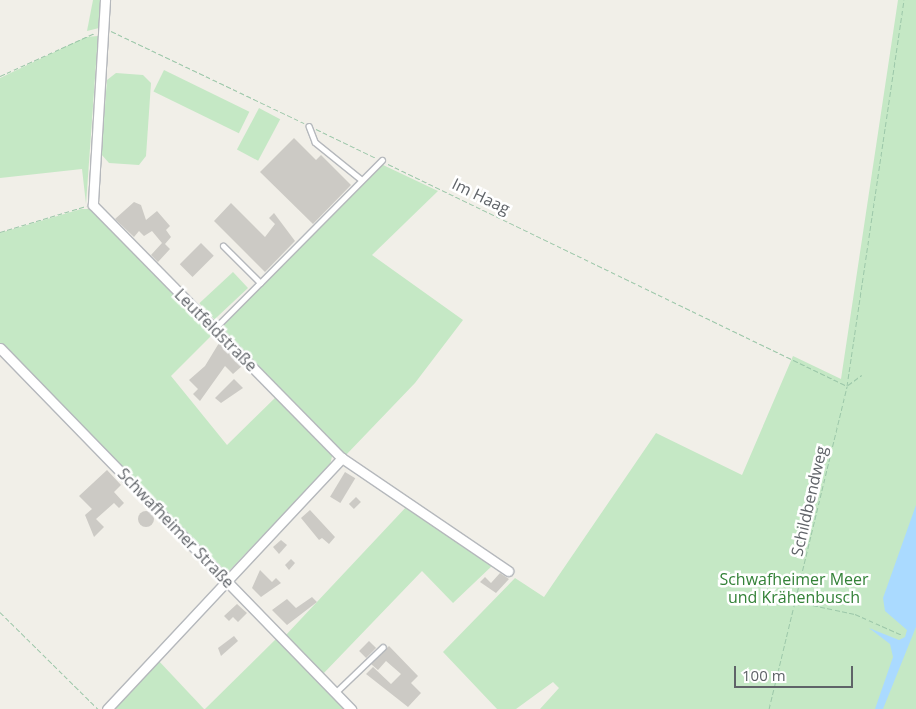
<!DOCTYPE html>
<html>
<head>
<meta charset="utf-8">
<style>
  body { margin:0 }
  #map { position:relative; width:916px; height:709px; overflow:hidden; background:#f1efe8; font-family:"Open Sans",sans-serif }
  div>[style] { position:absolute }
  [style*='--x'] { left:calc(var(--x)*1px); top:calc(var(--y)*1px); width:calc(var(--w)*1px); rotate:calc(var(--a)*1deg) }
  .green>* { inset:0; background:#c5e8c5; transform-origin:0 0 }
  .water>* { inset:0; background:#aadaff }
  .building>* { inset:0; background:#cccac5; transform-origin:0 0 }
  .round { border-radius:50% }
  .path>* { height:1px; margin-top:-0.5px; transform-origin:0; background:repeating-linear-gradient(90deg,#9cc7a9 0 5px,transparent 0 7.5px) }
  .roads { filter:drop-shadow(1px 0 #b5b8bc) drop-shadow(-1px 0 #b5b8bc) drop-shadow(0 1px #b5b8bc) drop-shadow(0 -1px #b5b8bc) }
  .service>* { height:4.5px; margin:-2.25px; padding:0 2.25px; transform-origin:2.25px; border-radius:2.25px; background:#fff }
  .minor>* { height:9px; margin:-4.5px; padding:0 4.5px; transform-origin:4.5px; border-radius:4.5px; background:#fff }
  span { translate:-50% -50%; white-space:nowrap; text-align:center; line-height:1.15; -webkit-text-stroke:5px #fff; paint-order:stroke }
  .street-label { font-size:16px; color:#5f6368 }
  .park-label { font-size:16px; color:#348238 }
  .scale { position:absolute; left:734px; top:666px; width:119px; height:22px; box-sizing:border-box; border:2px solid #5f6368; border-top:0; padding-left:6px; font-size:15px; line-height:18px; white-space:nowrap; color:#5f6368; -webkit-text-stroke:4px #fff; paint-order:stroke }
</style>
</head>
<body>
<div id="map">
  <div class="green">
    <div style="clip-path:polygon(93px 0,102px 0,99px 28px,87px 31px)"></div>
    <div style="clip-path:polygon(898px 0,916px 0,916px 709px,540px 709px,559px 688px,553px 682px,516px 709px,497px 709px,443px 652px,515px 578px,544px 597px,656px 433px,742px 475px,793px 356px,841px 379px)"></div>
    <div style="clip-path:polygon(98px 36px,86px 204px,82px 169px,0 178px,0 78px,86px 37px)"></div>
    <div style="left:164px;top:70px;width:95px;height:24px;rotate:26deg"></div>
    <div style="clip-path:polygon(116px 73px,143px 75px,151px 83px,146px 156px,139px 165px,109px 163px,101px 154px,107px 80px)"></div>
    <div style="left:259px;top:108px;width:24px;height:47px;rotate:28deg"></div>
    <div style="clip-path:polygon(381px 164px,438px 191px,372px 255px,463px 320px,415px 383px,345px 456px,220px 326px)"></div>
    <div style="clip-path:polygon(81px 209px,90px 209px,215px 332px,171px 376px,227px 445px,278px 395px,333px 452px,330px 465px,227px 573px,0 345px,0 233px)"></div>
    <div style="left:233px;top:272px;width:22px;height:46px;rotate:47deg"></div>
    <div style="clip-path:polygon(408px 505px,494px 564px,453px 603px,422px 571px,322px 675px,285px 636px)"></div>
    <div style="clip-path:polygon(278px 637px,346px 709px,205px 709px)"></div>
    <div style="clip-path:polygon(157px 659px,204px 709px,111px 709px)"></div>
  </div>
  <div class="water">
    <div style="clip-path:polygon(916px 505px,916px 627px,883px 709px,875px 709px,893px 657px,890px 644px,869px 628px,899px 640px,905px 637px,907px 630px,885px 611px,883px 598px)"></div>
  </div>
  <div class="building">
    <div style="clip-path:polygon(294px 138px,316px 160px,321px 155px,351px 185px,313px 224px,260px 172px)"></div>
    <div style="clip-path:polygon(134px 202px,141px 205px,146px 220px,157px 211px,170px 226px,166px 230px,171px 237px,165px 244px,170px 249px,158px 262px,151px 255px,162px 243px,152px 231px,144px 236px,139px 231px,134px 237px,115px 219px)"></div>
    <div style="clip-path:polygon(231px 203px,265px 237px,275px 224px,269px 218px,274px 213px,295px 241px,265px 272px,214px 221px)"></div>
    <div style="left:201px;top:243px;width:18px;height:30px;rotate:45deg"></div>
    <div style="clip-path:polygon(219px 343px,242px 366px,233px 374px,225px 366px,200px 401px,193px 394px,198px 389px,189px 380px,205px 366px)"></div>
    <div style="clip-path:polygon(234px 379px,243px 388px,221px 403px,215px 398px)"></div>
    <div style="clip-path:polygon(107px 470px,121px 485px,114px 492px,124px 503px,119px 508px,114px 503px,96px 519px,104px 527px,94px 537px,85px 515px,92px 509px,79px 496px)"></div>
    <div style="left:345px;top:472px;width:12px;height:29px;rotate:31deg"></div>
    <div style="left:356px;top:497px;width:7px;height:10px;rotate:45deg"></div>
    <div style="clip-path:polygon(310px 510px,335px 537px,329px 544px,322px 538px,319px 540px,301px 518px)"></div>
    <div class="round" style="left:138px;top:511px;width:16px;height:16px"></div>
    <div style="clip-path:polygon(281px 540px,287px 545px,279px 554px,273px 547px)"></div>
    <div style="clip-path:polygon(291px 559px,295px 563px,289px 570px,285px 565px)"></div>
    <div style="clip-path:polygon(260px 570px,272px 582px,276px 578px,281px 583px,261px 597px,252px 588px)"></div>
    <div style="clip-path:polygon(500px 573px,509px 579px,496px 593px,480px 582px,485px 577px,491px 583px)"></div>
    <div style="clip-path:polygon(312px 597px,317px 602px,287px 625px,272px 610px,287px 599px,296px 608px)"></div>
    <div style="clip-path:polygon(237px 604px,247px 613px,238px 622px,233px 617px,229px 621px,224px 616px)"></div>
    <div style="clip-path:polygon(234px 636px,238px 641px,221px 656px,218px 648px)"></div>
    <div style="left:369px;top:641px;width:10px;height:14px;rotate:45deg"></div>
    <div style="clip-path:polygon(389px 646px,418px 676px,411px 683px,421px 693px,408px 707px,366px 674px,373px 667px,391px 684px,401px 674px,386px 661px,378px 670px,371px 664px)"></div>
  </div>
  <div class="path">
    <div style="--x:111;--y:31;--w:214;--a:25.5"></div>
    <div style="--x:0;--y:76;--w:104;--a:-24.4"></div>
    <div style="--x:316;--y:129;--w:67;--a:25.8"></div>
    <div style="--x:388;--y:164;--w:510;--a:25.81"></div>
    <div style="--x:0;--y:232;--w:90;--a:-16.8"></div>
    <div style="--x:848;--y:385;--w:17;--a:-36"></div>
    <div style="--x:798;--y:602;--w:58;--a:11.9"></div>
    <div style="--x:855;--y:614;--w:51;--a:24.1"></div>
    <div style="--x:0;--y:612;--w:138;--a:44.7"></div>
    <div style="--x:769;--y:709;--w:332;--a:-76.4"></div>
    <div style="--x:847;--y:386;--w:390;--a:-81.6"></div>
  </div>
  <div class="roads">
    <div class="service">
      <div style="--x:309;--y:126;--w:17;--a:69"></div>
      <div style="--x:315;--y:142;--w:60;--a:39"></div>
      <div style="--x:260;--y:283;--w:173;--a:-45.2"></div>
      <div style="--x:215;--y:328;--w:64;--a:-45"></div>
      <div style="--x:260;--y:283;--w:52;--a:-135"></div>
      <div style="--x:335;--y:693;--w:66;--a:-43.8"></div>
    </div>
    <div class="minor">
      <div style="--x:105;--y:0;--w:205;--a:93.4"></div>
      <div style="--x:93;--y:205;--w:355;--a:45.5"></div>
      <div style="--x:342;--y:458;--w:201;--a:34.2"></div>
      <div style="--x:0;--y:348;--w:504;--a:45.8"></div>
      <div style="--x:107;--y:709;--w:344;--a:-46.9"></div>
    </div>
  </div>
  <div class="street-label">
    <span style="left:481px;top:196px;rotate:26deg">Im Haag</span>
    <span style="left:216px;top:330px;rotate:45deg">Leutfeldstraße</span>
    <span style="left:809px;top:501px;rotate:-77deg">Schildbendweg</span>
    <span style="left:176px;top:528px;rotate:46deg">Schwafheimer Straße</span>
  </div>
  <div class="park-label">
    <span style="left:794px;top:588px">Schwafheimer Meer<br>und Krähenbusch</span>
  </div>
  <div class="scale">100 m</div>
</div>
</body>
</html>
